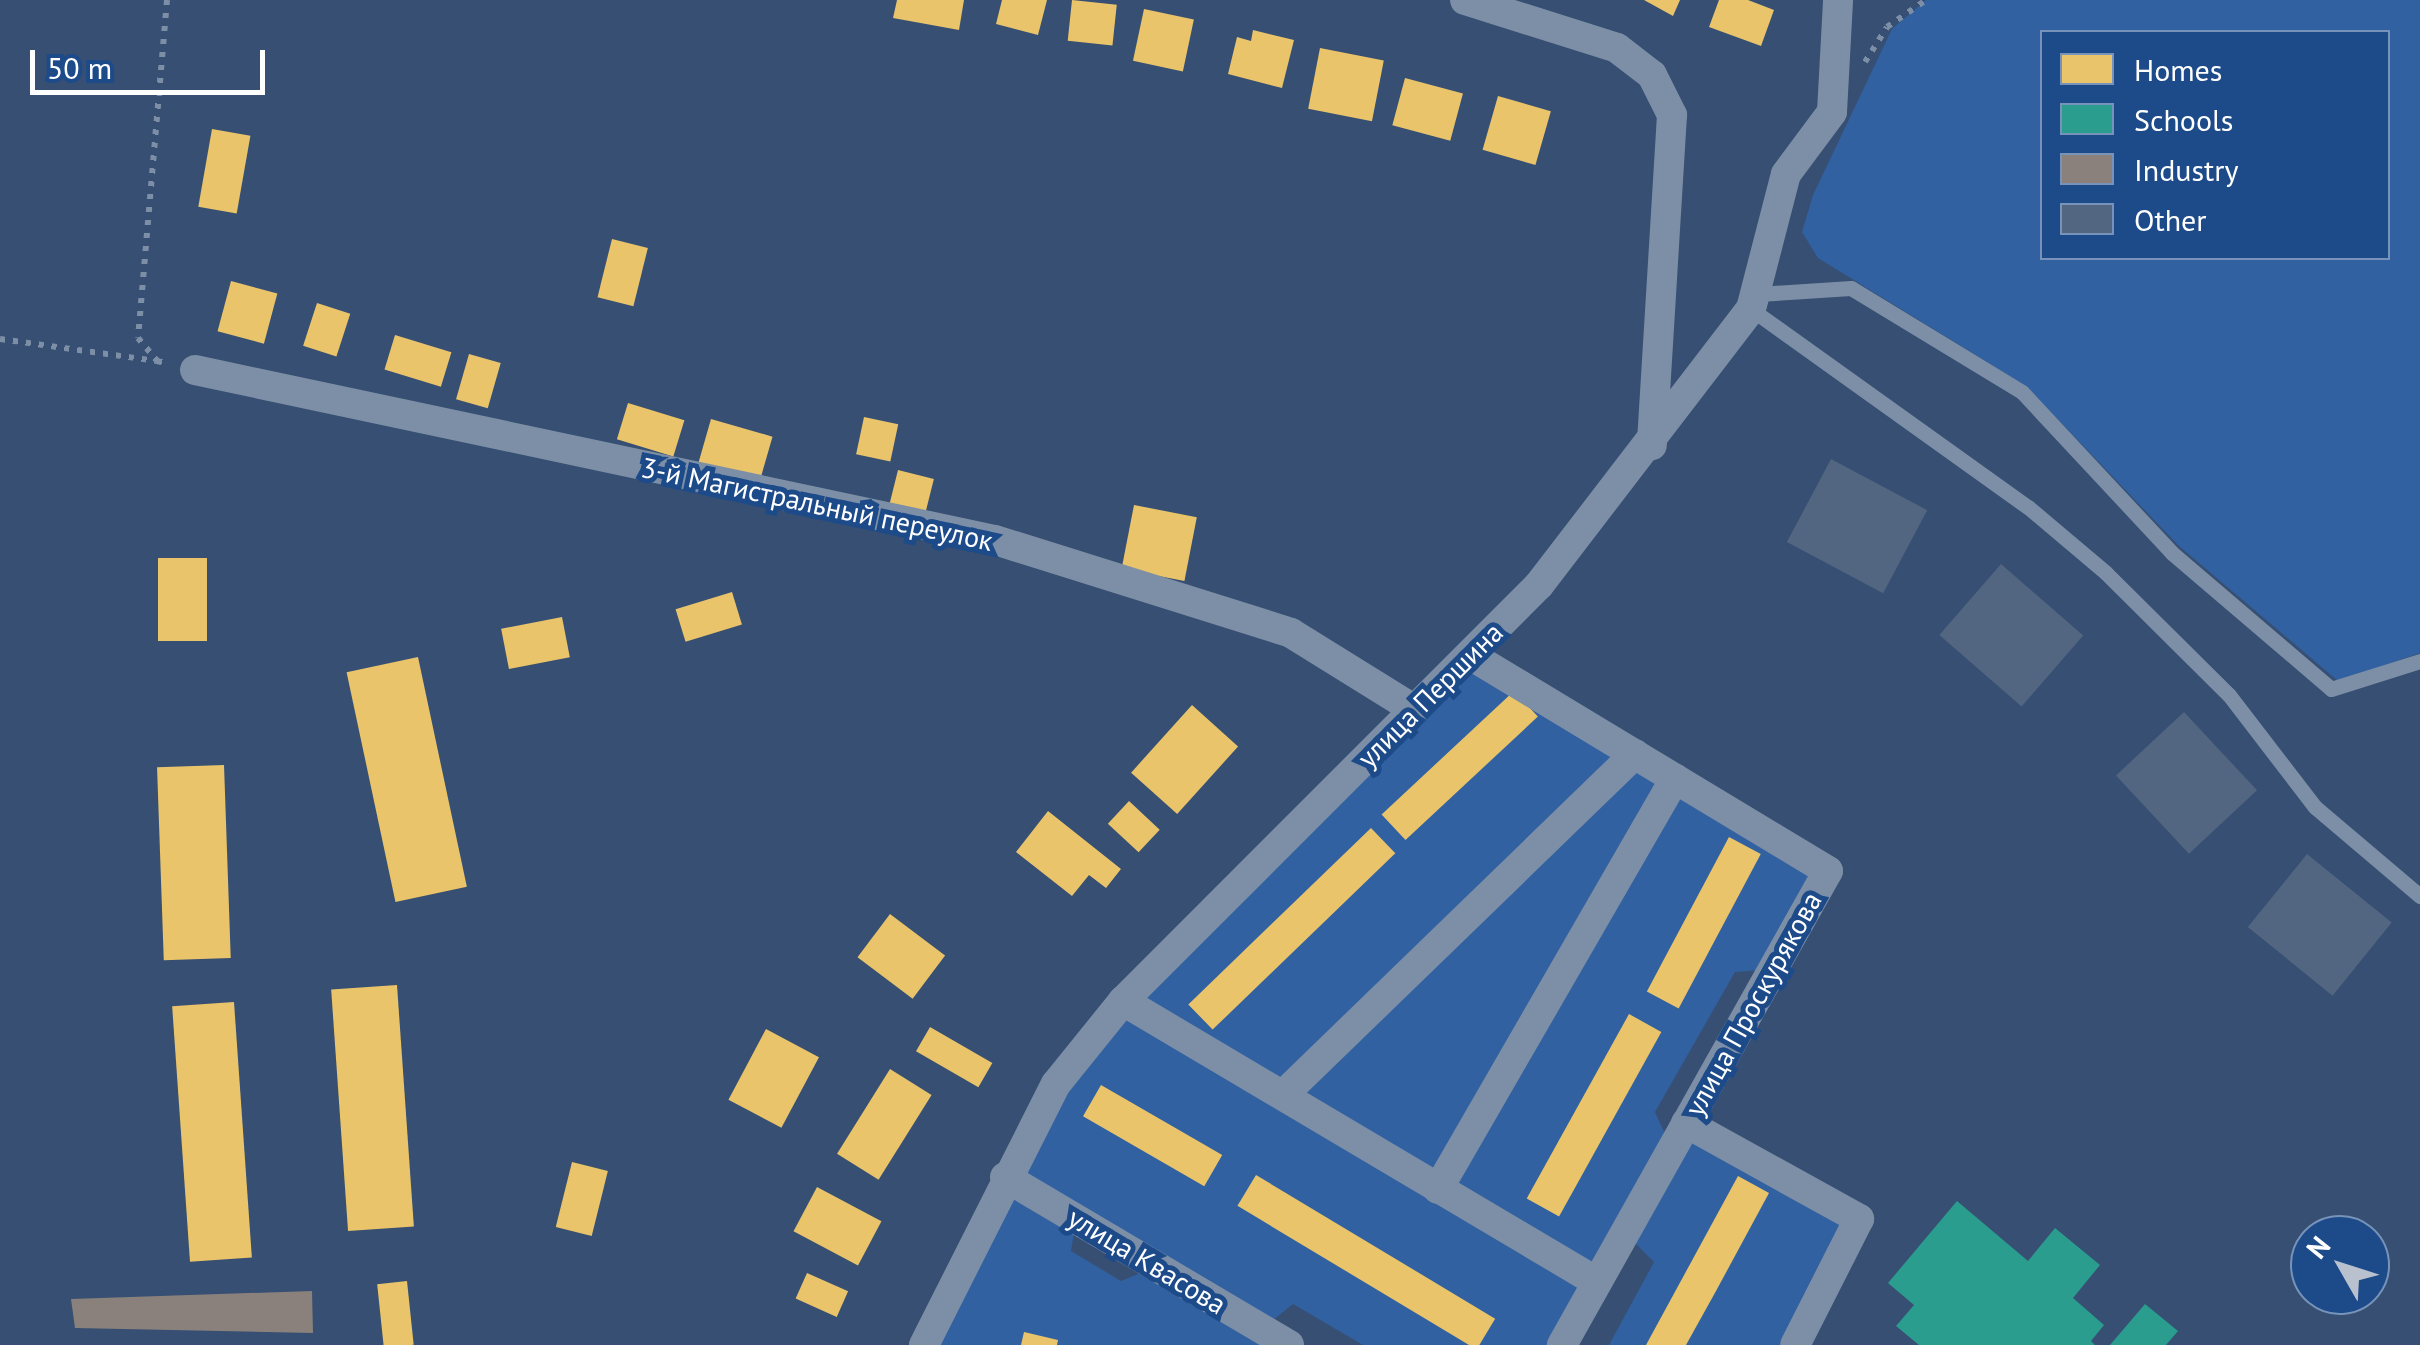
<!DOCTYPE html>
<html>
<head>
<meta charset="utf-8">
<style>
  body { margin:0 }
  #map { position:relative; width:2420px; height:1345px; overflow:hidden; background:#364f72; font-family:"PT Sans",sans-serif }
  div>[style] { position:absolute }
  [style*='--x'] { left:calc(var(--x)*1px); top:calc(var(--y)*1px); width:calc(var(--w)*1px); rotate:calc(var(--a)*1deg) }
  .green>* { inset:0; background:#3161a1 }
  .homes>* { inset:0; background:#e9c46a; transform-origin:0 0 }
  .schools>* { inset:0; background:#2a9d8f }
  .industry>* { inset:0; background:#8a817c }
  .building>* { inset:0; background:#526682; transform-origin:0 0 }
  .path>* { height:6px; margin-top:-3px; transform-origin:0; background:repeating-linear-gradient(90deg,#7d8fa6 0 5px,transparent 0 13px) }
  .lane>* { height:15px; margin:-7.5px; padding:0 7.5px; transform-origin:7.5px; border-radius:7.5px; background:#7d8fa6 }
  .street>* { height:30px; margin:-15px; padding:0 15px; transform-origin:15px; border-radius:15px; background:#7d8fa6 }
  span { translate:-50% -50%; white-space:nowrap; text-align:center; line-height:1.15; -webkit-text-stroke:10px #1d4b8a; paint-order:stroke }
  .street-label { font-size:28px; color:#fff }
  .legend { position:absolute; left:2040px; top:30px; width:350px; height:230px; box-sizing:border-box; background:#1d4b8a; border:2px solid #7793b9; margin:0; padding:12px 18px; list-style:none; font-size:30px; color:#fff }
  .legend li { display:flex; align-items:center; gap:20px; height:50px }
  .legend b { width:50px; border:2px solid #7793b9 }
  .north { position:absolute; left:2290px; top:1215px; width:100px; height:100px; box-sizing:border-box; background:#1d4b8a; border:2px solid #7793b9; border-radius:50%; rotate:309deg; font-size:28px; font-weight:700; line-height:40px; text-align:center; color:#fff }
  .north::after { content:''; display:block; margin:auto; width:35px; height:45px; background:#b9c1ce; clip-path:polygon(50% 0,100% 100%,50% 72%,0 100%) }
  .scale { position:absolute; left:30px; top:50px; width:235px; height:45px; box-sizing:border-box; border:5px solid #fff; border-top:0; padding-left:12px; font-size:30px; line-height:35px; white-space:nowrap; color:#fff; -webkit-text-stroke:8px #1d4b8a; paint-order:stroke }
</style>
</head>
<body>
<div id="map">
  <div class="green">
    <div style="clip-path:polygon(evenodd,1926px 0,2420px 0,2420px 653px,2338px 681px,2179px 546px,2026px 386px,1818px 258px,1802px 232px,1813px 195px,1892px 29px,1926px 0,2042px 32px,2388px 32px,2388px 258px,2042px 258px,2042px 32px)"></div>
    <div style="clip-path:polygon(1473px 665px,1623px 756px,1282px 1086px,1136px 1001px)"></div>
    <div style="clip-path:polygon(1638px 766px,1662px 779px,1433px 1170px,1301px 1093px)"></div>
    <div style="clip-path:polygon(1678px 789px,1815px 874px,1762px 970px,1735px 972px,1655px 1112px,1667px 1138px,1591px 1272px,1447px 1186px)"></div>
    <div style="clip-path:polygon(1125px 1013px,1585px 1283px,1550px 1345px,1363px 1345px,1293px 1304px,1267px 1325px,1018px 1176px,1062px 1087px)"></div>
    <div style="clip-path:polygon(1690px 1134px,1846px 1221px,1784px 1345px,1609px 1345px,1654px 1262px,1631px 1239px)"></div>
    <div style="clip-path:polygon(1010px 1188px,1075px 1227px,1071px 1251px,1121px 1281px,1148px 1270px,1273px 1345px,933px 1345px)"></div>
  </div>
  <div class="homes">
    <div style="clip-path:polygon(897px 0,964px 0,959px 30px,893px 18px)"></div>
    <div style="clip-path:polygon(1002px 0,1047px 0,1038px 35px,996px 24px)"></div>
    <div style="left:1072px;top:0;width:45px;height:41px;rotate:6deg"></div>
    <div style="clip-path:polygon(1644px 0,1680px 0,1673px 16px)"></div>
    <div style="clip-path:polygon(1719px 0,1748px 0,1774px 10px,1761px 46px,1709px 27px)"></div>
    <div style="left:1144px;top:9px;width:51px;height:53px;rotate:12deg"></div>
    <div style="clip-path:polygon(1253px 30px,1294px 40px,1282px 88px,1228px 74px,1237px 37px,1251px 41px)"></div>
    <div style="left:1320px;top:48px;width:65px;height:62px;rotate:11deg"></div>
    <div style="left:1405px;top:78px;width:60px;height:49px;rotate:15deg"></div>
    <div style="left:1498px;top:96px;width:55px;height:56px;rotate:16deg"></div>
    <div style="left:212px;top:129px;width:39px;height:79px;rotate:10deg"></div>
    <div style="left:612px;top:239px;width:37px;height:60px;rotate:14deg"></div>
    <div style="left:231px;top:281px;width:48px;height:52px;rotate:15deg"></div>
    <div style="left:317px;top:303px;width:35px;height:45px;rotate:18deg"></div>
    <div style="left:395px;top:335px;width:59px;height:36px;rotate:17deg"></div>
    <div style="left:469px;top:354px;width:33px;height:47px;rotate:16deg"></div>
    <div style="left:628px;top:403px;width:59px;height:38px;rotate:17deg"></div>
    <div style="left:864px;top:417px;width:35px;height:38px;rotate:12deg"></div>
    <div style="left:711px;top:419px;width:64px;height:45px;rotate:16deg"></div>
    <div style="left:898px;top:470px;width:37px;height:41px;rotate:14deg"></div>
    <div style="left:1134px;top:505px;width:64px;height:65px;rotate:11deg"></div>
    <div style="left:158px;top:558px;width:49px;height:83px"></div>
    <div style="left:732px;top:592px;width:34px;height:59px;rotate:73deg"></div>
    <div style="left:562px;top:617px;width:41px;height:62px;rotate:79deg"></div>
    <div style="left:418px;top:657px;width:235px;height:73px;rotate:78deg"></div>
    <div style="left:1514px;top:691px;width:35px;height:181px;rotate:47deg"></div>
    <div style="left:1192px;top:705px;width:62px;height:91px;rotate:42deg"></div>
    <div style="left:224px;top:765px;width:193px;height:67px;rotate:88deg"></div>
    <div style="left:1129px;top:801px;width:42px;height:31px;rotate:43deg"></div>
    <div style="clip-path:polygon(1048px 811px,1121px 869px,1106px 888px,1089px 875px,1072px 896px,1016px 852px)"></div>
    <div style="left:1371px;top:828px;width:35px;height:254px;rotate:46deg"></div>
    <div style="left:1729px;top:837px;width:36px;height:175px;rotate:28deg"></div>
    <div style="left:890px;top:914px;width:69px;height:54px;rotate:37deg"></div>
    <div style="left:397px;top:985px;width:242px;height:66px;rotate:86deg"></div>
    <div style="left:234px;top:1002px;width:256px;height:62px;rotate:86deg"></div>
    <div style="left:1629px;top:1014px;width:37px;height:211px;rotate:29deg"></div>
    <div style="left:930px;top:1027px;width:72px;height:28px;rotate:30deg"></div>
    <div style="left:766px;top:1029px;width:60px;height:80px;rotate:28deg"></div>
    <div style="left:890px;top:1069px;width:49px;height:100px;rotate:32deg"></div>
    <div style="left:1101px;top:1085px;width:140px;height:36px;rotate:30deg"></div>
    <div style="left:572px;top:1162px;width:37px;height:67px;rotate:14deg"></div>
    <div style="left:1256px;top:1175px;width:279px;height:36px;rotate:31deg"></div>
    <div style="clip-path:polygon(1738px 1176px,1769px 1193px,1716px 1291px,1686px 1345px,1646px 1345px)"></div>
    <div style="left:817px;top:1187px;width:73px;height:50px;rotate:28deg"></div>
    <div style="left:807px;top:1273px;width:45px;height:28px;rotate:24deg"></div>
    <div style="left:407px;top:1281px;width:64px;height:30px;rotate:84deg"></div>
    <div style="clip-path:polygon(1024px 1332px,1058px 1340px,1057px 1345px,1021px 1345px)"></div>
  </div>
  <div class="schools">
    <div style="clip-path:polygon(1957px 1201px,2028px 1261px,2055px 1228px,2100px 1265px,2073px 1298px,2104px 1325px,2091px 1341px,2095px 1345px,1919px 1345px,1896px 1326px,1914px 1305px,1888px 1283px)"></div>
    <div style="clip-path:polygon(2145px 1304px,2178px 1331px,2166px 1345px,2110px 1345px)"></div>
  </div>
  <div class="industry">
    <div style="clip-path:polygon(312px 1291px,313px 1333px,75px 1328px,71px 1299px)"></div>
  </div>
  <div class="building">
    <div style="left:1831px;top:459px;width:109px;height:94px;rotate:28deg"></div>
    <div style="left:2001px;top:564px;width:109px;height:94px;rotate:41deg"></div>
    <div style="left:2184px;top:712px;width:107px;height:93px;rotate:47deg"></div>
    <div style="left:2307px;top:854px;width:109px;height:94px;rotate:39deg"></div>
  </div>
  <div class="path">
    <div style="--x:167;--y:0;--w:339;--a:94.9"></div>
    <div style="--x:138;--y:338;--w:30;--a:50"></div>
    <div style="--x:157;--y:361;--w:12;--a:14"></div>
    <div style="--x:1865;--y:62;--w:41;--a:-57.8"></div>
    <div style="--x:1887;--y:27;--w:47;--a:-34.7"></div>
    <div style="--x:0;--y:339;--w:159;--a:8"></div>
  </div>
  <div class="lane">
    <div style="--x:1758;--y:294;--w:93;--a:-3.7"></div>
    <div style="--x:1851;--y:288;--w:200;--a:31.3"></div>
    <div style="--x:2022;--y:392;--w:220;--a:47"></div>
    <div style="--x:2172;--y:553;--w:209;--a:40.5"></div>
    <div style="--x:2331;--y:689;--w:93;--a:-17.5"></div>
    <div style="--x:1751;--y:309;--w:340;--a:35.6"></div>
    <div style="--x:2028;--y:507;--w:102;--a:40.2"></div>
    <div style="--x:2106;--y:573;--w:173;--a:44.8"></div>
    <div style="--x:2229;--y:695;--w:141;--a:52.5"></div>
    <div style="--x:2315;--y:807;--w:138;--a:40.3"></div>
  </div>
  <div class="street">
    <div style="--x:1465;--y:0;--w:159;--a:17.5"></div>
    <div style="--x:1617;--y:48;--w:44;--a:37.6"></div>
    <div style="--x:1652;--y:75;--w:45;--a:63.4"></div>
    <div style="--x:1672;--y:115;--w:331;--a:93.5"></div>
    <div style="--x:195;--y:370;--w:818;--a:12"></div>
    <div style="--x:995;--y:540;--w:310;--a:17.4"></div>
    <div style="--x:1291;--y:633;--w:146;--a:31.8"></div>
    <div style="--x:1470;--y:655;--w:418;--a:31.1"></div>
    <div style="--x:1828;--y:871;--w:544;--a:119.3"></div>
    <div style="--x:1123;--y:1001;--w:551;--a:30.66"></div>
    <div style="--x:1283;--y:1095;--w:490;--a:-44.1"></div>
    <div style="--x:1686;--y:1123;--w:198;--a:29"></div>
    <div style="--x:1859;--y:1219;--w:141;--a:116.9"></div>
    <div style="--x:1005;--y:1177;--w:330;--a:30.6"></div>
    <div style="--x:1438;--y:1189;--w:474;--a:-60"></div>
    <div style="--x:924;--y:1345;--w:292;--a:-63.2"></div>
    <div style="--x:1056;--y:1084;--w:107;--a:-51.1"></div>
    <div style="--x:1123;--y:1001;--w:588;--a:-45"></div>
    <div style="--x:1539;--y:585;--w:348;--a:-52.5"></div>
    <div style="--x:1751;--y:309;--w:139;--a:-75.5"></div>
    <div style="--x:1786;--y:174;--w:77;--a:-53.4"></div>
    <div style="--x:1832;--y:112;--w:112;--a:-86.9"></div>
  </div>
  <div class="street-label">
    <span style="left:817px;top:504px;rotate:12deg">3-й Магистральный переулок</span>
    <span style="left:1430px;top:695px;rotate:-45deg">улица Першина</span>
    <span style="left:1753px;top:1004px;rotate:-61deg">улица Проскурякова</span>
    <span style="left:1147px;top:1261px;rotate:31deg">улица Квасова</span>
  </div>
  <ul class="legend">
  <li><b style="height:28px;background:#e9c46a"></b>Homes</li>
  <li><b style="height:28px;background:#2a9d8f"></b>Schools</li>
  <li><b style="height:28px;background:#8a817c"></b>Industry</li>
  <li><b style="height:28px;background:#526682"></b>Other</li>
  </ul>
  <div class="north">N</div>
  <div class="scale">50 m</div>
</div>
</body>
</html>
